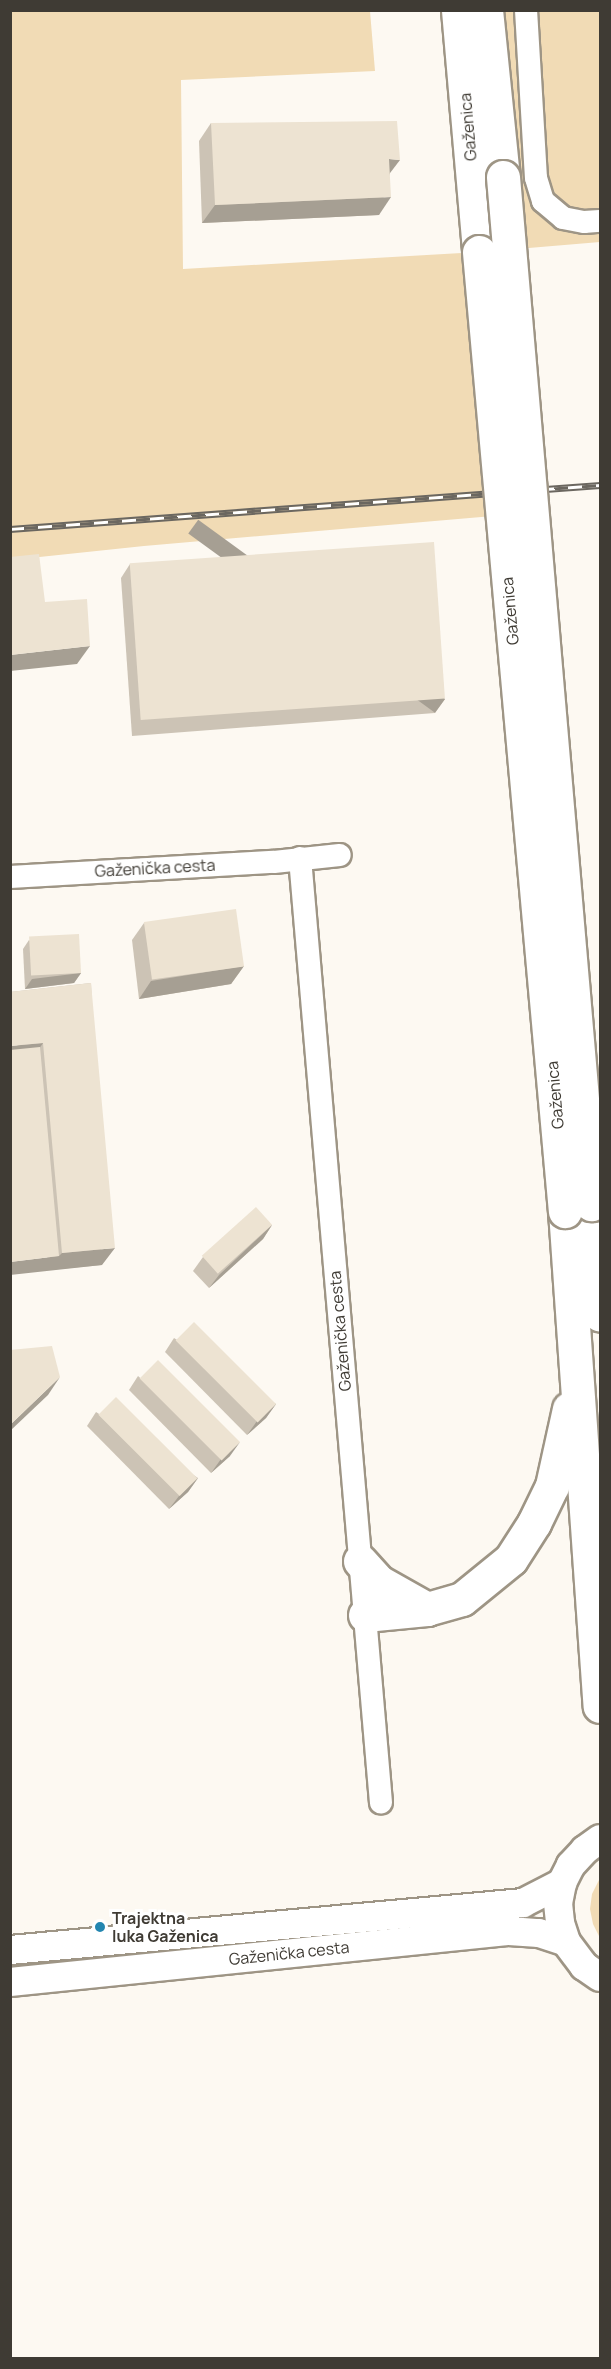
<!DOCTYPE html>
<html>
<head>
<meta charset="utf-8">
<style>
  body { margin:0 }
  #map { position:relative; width:611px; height:2369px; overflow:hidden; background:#fdf9f2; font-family:Manrope,sans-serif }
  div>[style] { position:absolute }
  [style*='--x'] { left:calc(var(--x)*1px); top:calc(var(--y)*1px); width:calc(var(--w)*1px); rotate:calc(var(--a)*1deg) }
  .green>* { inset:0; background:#f1dbb5; transform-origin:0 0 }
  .roads { filter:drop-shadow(2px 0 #9e9585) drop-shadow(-2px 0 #9e9585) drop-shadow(0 2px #9e9585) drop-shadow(0 -2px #9e9585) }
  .minor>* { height:22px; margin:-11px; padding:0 11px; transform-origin:11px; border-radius:11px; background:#fff }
  .major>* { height:28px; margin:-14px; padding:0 14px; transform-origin:14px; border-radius:14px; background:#fff }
  .highway>* { height:33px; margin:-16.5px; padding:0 16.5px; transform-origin:16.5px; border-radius:16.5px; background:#fff }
  .rail>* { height:7px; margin-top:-3.5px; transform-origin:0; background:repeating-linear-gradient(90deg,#fff 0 14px,#6b6760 0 28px); box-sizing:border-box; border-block:2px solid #6b6760 }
  .bridges { filter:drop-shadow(2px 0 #9e9585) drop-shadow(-2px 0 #9e9585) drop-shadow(0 2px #9e9585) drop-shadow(0 -2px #9e9585) }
  .highway-bridge>* { height:33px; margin:-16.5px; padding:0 16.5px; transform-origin:16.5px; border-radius:16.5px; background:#fff }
  .wall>* { inset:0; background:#ccc3b5 }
  .shaded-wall>* { inset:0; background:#a69f93; transform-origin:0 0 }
  .building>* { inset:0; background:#ede3d2; transform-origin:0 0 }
  .dots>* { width:16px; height:16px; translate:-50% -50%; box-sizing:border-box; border:3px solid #fff; border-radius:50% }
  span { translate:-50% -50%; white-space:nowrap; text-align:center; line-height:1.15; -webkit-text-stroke:6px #fff; paint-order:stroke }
  .street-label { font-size:16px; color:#3f3b34 }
  .poi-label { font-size:16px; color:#3f3b34; font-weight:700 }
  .left { translate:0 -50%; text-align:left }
  .frame { position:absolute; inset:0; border:12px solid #3f3b34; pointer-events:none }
</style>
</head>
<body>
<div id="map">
  <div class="green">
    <div style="clip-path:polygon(10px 11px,370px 11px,375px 71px,181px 80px,183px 269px,479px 252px,458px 11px,600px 11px,600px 242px,480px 252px,493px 516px,144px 546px,11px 560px)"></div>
    <div style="clip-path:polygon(600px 1878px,600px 1938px,593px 1924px,590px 1909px,592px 1894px)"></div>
    <div style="left:265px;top:1941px;width:7px;height:255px;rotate:82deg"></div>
  </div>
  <div class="roads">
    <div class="minor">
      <div style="--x:526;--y:10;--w:168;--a:86.6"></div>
      <div style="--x:536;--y:178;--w:24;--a:73"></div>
      <div style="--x:543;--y:201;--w:26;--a:40"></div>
      <div style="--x:563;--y:218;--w:21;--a:11"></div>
      <div style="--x:584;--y:222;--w:16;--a:-4"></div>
      <div style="--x:300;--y:858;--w:948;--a:85.1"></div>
      <div style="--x:10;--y:877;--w:264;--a:-3.3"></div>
      <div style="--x:274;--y:862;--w:66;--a:-6.1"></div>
    </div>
    <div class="major">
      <div style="--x:600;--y:1839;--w:19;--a:144"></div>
      <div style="--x:585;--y:1850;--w:21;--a:133"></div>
      <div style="--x:571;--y:1865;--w:20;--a:117"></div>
      <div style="--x:562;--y:1883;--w:20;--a:101"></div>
      <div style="--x:558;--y:1903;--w:20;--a:84"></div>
      <div style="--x:560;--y:1923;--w:20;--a:72"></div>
      <div style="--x:566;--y:1942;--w:30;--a:53"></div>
      <div style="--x:584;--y:1966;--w:19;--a:35"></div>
      <div style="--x:10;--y:1950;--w:515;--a:-5.23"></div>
      <div style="--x:523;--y:1903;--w:44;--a:-27.1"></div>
      <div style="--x:10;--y:1982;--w:502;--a:-5.84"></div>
      <div style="--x:509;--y:1931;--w:30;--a:4"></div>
      <div style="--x:539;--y:1933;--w:28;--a:18"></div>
    </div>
    <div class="highway">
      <div style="--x:458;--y:10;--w:243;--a:85"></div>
      <div style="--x:486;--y:10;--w:168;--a:84.2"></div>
      <div style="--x:591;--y:1204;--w:111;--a:85.4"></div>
      <div style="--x:565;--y:1211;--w:496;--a:86"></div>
      <div style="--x:360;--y:1561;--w:28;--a:48"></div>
      <div style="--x:379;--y:1582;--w:55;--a:29.4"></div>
      <div style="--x:365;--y:1615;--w:62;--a:-5.5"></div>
      <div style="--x:427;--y:1609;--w:36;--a:-16"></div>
      <div style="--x:462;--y:1599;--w:63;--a:-39.2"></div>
      <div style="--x:511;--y:1559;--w:43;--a:-57.4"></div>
      <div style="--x:534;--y:1523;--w:41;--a:-64.1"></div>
      <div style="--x:552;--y:1486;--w:79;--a:-77.6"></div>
    </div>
  </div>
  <div class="rail">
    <div style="--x:10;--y:529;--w:592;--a:-4.27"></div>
  </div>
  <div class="bridges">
    <div class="highway-bridge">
      <div style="--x:503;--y:177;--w:1031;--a:85.1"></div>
      <div style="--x:479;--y:252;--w:963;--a:84.88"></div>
    </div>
  </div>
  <div class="wall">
    <div style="clip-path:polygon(211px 123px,390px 173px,379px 215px,202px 223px,199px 141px)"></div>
    <div style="clip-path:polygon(130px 564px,445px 699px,435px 713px,132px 736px,121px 578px)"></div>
    <div style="clip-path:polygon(144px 923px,244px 966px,231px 984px,139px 999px,132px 940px)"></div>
    <div style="clip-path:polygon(29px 940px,81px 973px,74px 983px,25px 989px,23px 949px)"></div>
    <div style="clip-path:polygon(91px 983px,102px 1265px,49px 1270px,10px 992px)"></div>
    <div style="clip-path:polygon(272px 1225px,263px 1239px,209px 1288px,193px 1271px,203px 1257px)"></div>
    <div style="clip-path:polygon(174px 1338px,276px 1404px,266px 1418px,247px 1435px,165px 1352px)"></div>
    <div style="clip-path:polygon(138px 1376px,230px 1456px,211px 1473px,129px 1390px)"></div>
    <div style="clip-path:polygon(96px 1412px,198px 1478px,188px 1492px,169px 1509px,87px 1426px)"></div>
  </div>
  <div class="shaded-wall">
    <div style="clip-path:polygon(389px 159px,400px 160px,387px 177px)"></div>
    <div style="clip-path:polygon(391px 197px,379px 215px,202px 223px,215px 205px)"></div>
    <div style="clip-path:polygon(90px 646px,77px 664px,10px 671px,10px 655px)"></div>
    <div style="left:445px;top:699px;width:17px;height:305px;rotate:126deg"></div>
    <div style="clip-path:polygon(244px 966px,231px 984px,139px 999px,151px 981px)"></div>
    <div style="clip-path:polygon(81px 973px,74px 983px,25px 989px,32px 979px)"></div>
    <div style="clip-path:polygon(43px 1043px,31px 1061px,10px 1063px,10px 1046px)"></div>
    <div style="clip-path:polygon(272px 1225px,263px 1239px,209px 1288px,219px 1275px)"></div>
    <div style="clip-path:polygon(115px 1248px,102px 1265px,10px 1275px,10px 1262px,59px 1256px,62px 1253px)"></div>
    <div style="clip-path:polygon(60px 1377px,48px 1395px,10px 1431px,10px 1425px)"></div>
    <div style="clip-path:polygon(276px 1404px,266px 1418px,247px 1435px,257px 1421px)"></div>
    <div style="clip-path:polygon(240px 1442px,230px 1456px,211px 1473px,221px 1459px)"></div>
    <div style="clip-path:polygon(198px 1478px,188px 1492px,169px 1509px,179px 1496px)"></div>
  </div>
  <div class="building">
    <div style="clip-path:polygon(397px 121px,400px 160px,389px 159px,391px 197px,215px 205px,211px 123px)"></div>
    <div style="left:434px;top:542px;width:157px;height:305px;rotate:86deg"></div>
    <div style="clip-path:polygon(39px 554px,45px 602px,87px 599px,90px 646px,10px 655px,10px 557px)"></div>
    <div style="left:236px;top:909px;width:58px;height:93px;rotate:82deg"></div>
    <div style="left:79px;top:934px;width:39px;height:50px;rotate:87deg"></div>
    <div style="clip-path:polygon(91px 983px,115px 1248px,62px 1253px,43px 1043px,10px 1046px,10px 992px)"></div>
    <div style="clip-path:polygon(40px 1047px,59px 1256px,10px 1262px,10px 1050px)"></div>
    <div style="left:256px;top:1207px;width:24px;height:73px;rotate:48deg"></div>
    <div style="left:194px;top:1322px;width:116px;height:26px;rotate:45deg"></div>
    <div style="clip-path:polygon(52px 1346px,60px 1377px,10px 1425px,10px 1350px)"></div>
    <div style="left:158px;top:1360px;width:116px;height:26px;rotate:45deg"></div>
    <div style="left:116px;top:1397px;width:115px;height:25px;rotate:45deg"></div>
  </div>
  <div class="dots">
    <div style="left:100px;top:1927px;background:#2386b0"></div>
  </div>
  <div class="street-label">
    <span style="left:468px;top:127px;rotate:-95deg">Gaženica</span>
    <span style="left:510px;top:611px;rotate:-95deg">Gaženica</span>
    <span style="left:155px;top:868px;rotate:-3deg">Gaženička cesta</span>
    <span style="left:555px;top:1095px;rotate:-95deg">Gaženica</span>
    <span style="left:340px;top:1331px;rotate:-95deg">Gaženička cesta</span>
    <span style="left:289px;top:1953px;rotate:-6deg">Gaženička cesta</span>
  </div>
  <div class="poi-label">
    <span class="left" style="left:112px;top:1927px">Trajektna<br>luka Gaženica</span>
  </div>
  <div class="frame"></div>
</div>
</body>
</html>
